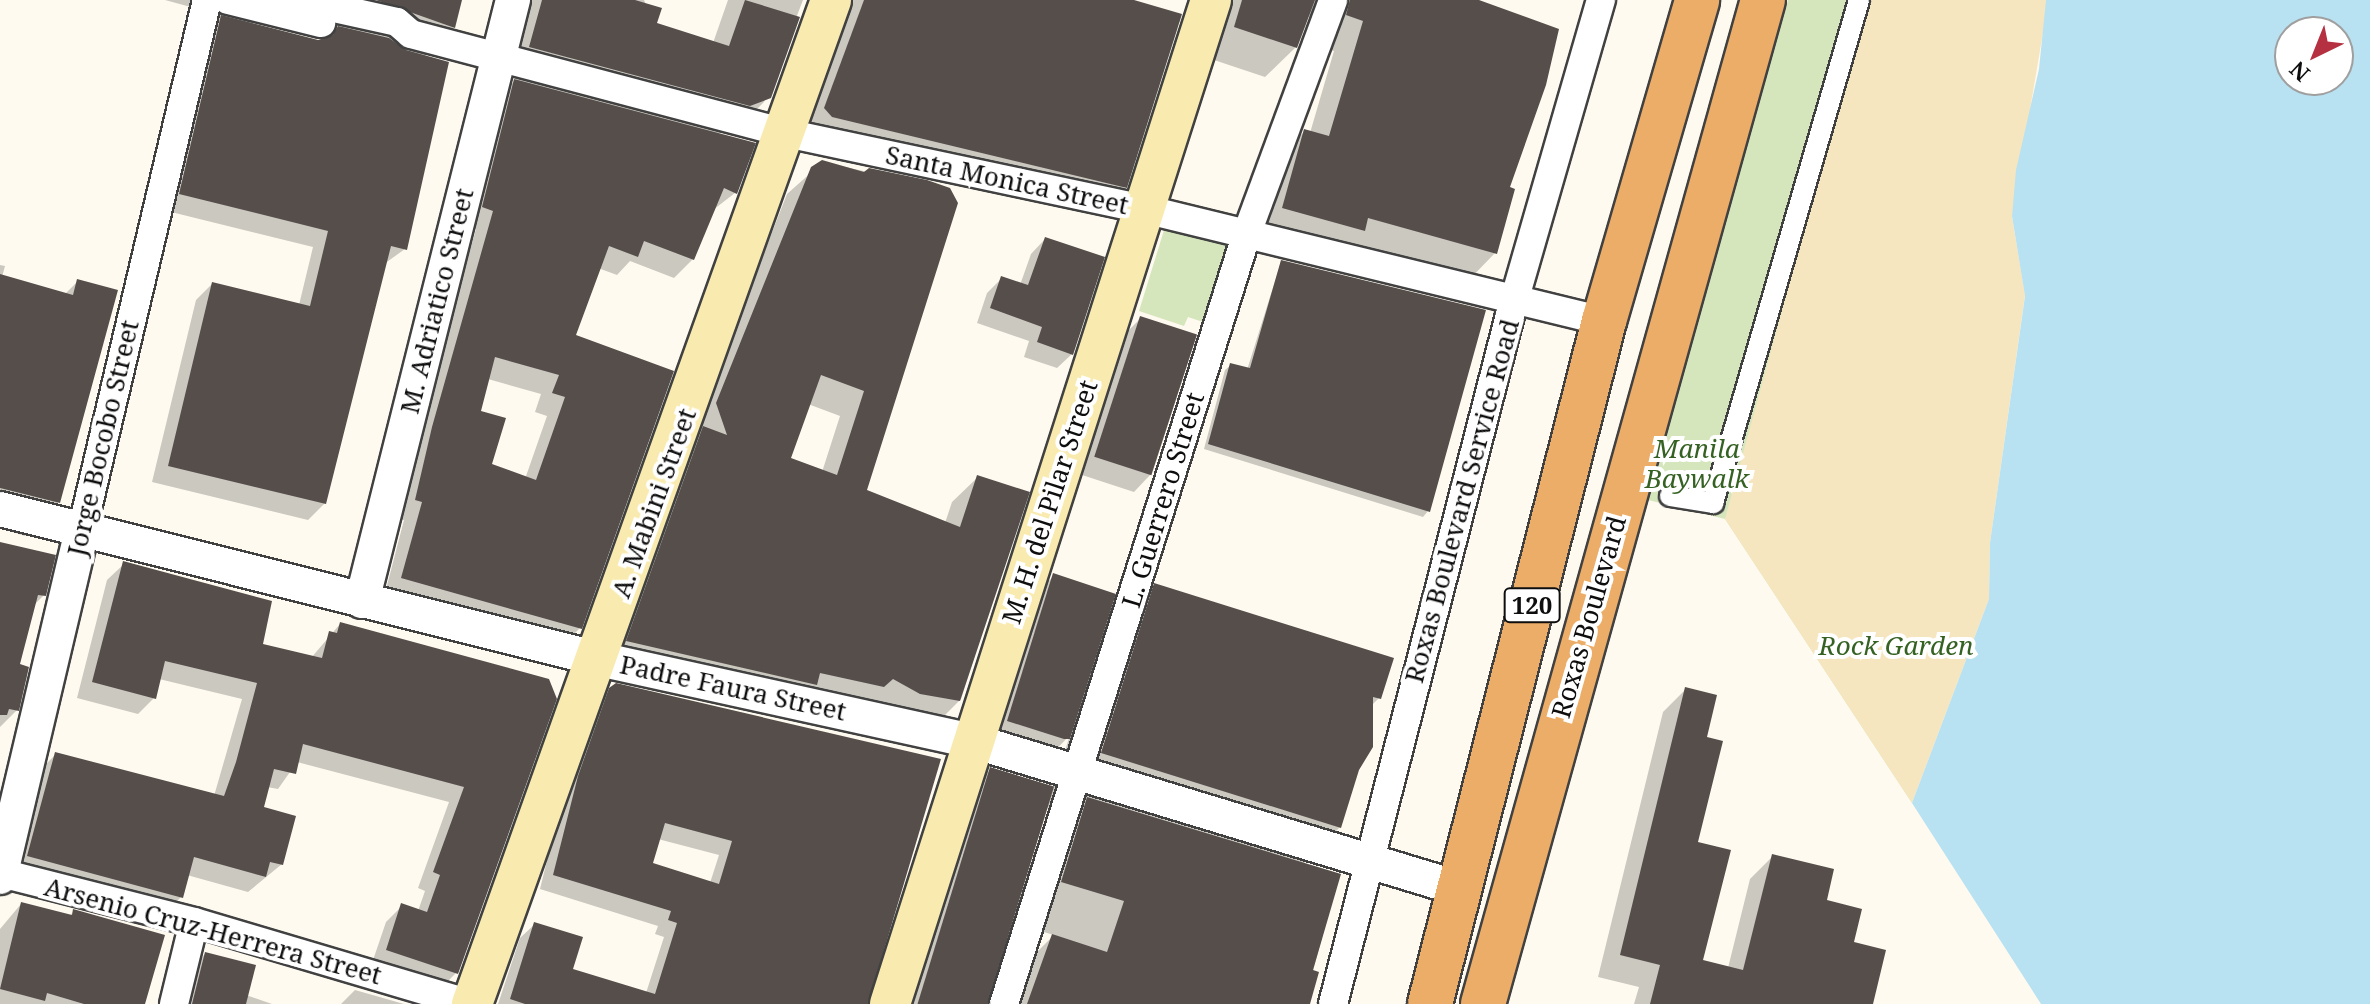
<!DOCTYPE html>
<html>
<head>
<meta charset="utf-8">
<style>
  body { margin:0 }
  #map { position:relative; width:2370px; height:1004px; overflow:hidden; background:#fefaf0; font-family:"Noto Serif",serif }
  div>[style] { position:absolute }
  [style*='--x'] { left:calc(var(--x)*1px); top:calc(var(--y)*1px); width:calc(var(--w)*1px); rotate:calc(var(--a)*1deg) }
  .green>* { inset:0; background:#d5e6bc }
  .sand>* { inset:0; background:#f6e6c0 }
  .water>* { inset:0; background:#b8e1f2 }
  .shadow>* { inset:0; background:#0003 }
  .building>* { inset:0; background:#564e4b; transform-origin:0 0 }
  .roads { filter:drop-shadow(2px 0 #414141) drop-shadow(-2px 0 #414141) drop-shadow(0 2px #414141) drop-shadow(0 -2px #414141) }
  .pedestrian>* { height:20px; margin:-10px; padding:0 10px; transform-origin:10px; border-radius:10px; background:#fff }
  .minor>* { height:28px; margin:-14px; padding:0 14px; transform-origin:14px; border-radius:14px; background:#fff }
  .tertiary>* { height:34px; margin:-17px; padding:0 17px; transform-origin:17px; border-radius:17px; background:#fff }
  .secondary>* { height:40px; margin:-20px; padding:0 20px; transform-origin:20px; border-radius:20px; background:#f9ebb0 }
  .trunk>* { height:44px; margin:-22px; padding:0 22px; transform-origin:22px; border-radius:22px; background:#ecad68 }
  span { translate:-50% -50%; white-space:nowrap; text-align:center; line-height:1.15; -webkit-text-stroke:8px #fff; paint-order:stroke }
  .shield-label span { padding:2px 6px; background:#fff; border:2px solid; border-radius:6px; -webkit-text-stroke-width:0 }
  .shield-label { font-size:24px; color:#0e0e0e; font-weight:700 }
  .street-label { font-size:26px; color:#0e0e0e }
  .park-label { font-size:26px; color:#356223; font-style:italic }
  .north { position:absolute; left:2274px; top:16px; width:80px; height:80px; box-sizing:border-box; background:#fff; border:2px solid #9f9f9f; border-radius:50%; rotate:223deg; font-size:22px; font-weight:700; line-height:32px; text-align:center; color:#0e0e0e }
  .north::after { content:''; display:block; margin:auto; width:28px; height:36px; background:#b53041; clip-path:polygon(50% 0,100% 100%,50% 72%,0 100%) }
</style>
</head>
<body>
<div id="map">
  <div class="green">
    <div style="clip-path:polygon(1788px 0,1867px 0,1912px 803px,1725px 519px,1644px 499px)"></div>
    <div style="clip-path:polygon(1165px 227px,1231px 246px,1206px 323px,1188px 317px,1184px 326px,1139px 311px)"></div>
  </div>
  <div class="sand">
    <div style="clip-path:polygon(1867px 0,2046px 0,2047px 9px,2012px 216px,2025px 295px,1990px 543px,1989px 599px,1912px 803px,1725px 519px)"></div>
  </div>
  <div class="water">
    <div style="clip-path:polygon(evenodd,2046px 0,2370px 0,2370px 1004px,2041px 1004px,1912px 803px,1989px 599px,1990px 543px,2025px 296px,2012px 216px,2016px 170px,2039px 69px,2046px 0,2290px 32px,2338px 32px,2338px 80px,2290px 80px,2290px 32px)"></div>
  </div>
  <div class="shadow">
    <div style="clip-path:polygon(evenodd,165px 0,460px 0,454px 27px,424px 57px,405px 249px,384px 264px,325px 503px,308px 520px,152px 482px,196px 300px,212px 284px,299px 305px,313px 247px,163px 210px,205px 34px,217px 21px,196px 16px,198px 9px,165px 0,267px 16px,336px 31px,318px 42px,250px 24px,267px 16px)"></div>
    <div style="clip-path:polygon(evenodd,527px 0,644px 0,655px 25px,713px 43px,728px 0,803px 0,764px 102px,736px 130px,716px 134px,735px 193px,713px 210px,693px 259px,674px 278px,630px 261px,617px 275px,598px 268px,573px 336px,580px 628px,561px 647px,384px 597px,404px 520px,398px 519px,414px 447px,476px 229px,464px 226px,496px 100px,516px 79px,502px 76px,527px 0,488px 379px,541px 394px,535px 412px,547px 416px,525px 479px,490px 466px,479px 412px,488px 379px)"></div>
    <div style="clip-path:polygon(849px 0,1127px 0,1125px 187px,1102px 210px,803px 132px)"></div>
    <div style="clip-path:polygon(1226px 0,1473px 0,1508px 189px,1512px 190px,1495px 253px,1465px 284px,1253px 238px,1274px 162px,1305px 131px,1310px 133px,1334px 51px,1316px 45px,1317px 20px,1307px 16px,1296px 47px,1265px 77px,1205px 57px)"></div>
    <div style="clip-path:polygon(evenodd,823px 162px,949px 190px,864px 492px,945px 523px,952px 502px,978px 477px,1027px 493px,961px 699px,936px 724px,603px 666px,787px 194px,823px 162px,808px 404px,840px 416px,822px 472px,788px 459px,808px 404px)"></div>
    <div style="clip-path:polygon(1045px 239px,1072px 354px,1057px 368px,1024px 357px,1029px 341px,977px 323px,987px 293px,1002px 278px,1020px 285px,1031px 254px)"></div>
    <div style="clip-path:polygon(1281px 262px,1428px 511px,1423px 517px,1204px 449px,1225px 370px,1231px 365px,1247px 370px)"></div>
    <div style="clip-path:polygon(0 265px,5px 266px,2px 277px,64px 295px,78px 281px,58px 502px,25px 536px,0 528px)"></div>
    <div style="clip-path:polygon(1141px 318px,1151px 474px,1134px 492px,1079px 474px,1123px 336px)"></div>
    <div style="clip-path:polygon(0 544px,44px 595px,32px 607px,17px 666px,17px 710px,0 727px)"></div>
    <div style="clip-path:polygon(124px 564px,261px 646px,311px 658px,340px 624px,547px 681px,456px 973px,440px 989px,371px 966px,386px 922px,402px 906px,418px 911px,425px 891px,418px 888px,449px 802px,297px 762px,278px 789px,267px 787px,262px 809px,282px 864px,248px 892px,187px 875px,181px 897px,165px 913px,13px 872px,40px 770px,56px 754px,214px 796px,242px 699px,159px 679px,154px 698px,138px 714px,77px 698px,107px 580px)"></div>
    <div style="clip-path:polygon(1054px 576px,1098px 642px,1155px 586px,1379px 698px,1371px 706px,1340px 827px,1303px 864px,1339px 875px,1304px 1004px,1001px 1004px,1011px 978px,1054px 935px,1020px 925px,1072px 815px,1045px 807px,982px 1004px,901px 1004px,971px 789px,991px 769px,1053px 788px,1070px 735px,1047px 759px,988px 742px,1033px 596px)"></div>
    <div style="clip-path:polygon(evenodd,611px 689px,867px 1004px,498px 1004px,520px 938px,535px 924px,571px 970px,646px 993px,664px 937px,655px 934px,658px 926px,540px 889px,564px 792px,596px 705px,611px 689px,658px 839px,719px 855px,710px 883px,651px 865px,658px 839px)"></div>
    <div style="clip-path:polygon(1686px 689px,1704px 738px,1696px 843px,1701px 961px,1728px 968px,1750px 879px,1773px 856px,1825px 902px,1852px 943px,1871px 1004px,1634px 1004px,1639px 987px,1598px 977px,1663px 712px)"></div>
    <div style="clip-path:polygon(21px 904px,69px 917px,74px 911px,140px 1004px,0 1004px,0 929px)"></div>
    <div style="clip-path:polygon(205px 954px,246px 995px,272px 1004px,175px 1004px,182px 977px)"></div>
    <div style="clip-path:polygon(355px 990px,404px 1004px,341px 1004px)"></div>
  </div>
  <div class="building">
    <div style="clip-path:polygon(376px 0,462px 0,455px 28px)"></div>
    <div style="clip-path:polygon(542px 0,635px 0,662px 8px,657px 23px,729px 46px,745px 0,800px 17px,771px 98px,750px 106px,529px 47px)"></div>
    <div style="clip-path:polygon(864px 0,1134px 0,1182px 14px,1127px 188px,832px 117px,824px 108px)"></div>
    <div style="clip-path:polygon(1242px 0,1315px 0,1297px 48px,1234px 27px)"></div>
    <div style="clip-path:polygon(1350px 0,1479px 0,1559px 29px,1546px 85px,1510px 187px,1515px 189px,1497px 254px,1368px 218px,1365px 231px,1282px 208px,1304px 129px,1329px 136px,1363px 21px,1346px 15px)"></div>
    <div style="clip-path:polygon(221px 15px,318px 40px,333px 35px,338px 26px,389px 38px,406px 50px,449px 62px,407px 250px,391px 246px,326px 504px,168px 466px,212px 282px,310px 306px,328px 231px,179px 194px)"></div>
    <div style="clip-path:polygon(evenodd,514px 79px,756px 143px,737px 194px,724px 188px,694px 260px,644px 241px,638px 257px,609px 246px,576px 335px,674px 371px,582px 629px,401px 578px,422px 502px,415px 500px,432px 427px,493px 211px,482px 207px,514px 79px,495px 357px,559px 375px,552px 393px,565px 397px,536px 480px,492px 464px,506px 418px,481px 411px,495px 357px)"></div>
    <div style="clip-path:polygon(evenodd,822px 160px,864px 172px,869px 168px,927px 180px,950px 188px,958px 203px,867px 490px,960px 527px,977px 475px,1030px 492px,960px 701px,920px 694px,893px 679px,884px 687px,820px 673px,817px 685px,626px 641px,703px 426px,727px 435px,716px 403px,811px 167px,822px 160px,821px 375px,864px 391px,837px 475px,791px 458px,821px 375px)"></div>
    <div style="clip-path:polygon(1045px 237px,1105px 257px,1073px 355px,1037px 342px,1042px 327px,990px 308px,1001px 276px,1028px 285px)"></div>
    <div style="clip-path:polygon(1281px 260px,1486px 310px,1430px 512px,1208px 444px,1230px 363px,1250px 368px)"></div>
    <div style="clip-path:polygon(0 274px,73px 295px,77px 279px,118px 290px,60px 503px,0 488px)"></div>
    <div style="left:1140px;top:316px;width:60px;height:148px;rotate:18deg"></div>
    <div style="clip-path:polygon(0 542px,56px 555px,46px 596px,38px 595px,20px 664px,29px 667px,19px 711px,9px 709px,7px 715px,0 715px)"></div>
    <div style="clip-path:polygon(123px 561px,272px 601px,263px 644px,322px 658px,329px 631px,337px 633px,340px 622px,549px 679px,557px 699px,458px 974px,386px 950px,401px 903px,427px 912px,440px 875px,433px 872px,464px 787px,303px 744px,296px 774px,274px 769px,264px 807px,296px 816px,283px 865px,270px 862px,266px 877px,194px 857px,183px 898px,27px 856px,55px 752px,224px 796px,236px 762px,257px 683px,165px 661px,156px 699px,92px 682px)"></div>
    <div style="clip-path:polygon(1053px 573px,1116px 594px,1070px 739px,1064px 739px,1007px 721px)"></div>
    <div style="clip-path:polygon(1154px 583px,1394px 658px,1381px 699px,1373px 697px,1373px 747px,1359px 770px,1341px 828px,1101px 753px)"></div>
    <div style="clip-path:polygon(evenodd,616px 683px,941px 759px,868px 1004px,525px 1004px,510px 999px,534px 922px,583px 937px,573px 969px,655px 994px,677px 923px,668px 920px,671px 911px,553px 875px,578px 776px,609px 688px,616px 683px,665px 823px,732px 841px,719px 884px,653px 863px,665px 823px)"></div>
    <div style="clip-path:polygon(1685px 687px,1717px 695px,1707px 737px,1723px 741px,1698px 842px,1731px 850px,1703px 960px,1743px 970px,1772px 854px,1834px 869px,1827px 900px,1862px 909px,1854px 942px,1886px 950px,1873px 1004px,1650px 1004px,1660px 965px,1620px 955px)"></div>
    <div style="left:990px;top:767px;width:67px;height:249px;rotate:17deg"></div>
    <div style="clip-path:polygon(1087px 797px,1341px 874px,1313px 970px,1319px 972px,1310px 1004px,1027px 1004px,1052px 934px,1107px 952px,1124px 901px,1061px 882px)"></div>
    <div style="clip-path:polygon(21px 902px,72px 915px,73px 909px,165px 935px,145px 1004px,84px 1004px,47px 993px,45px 1001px,0 989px)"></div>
    <div style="clip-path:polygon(205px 952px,256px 965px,246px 1004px,192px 1004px)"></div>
  </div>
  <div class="roads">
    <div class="pedestrian">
      <div style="--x:1670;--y:496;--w:44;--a:9.2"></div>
      <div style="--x:1713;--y:503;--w:524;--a:-73.81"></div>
    </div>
    <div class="minor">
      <div style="--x:228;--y:0;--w:96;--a:13.9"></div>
      <div style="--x:298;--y:0;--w:101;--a:12.5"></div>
      <div style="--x:397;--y:22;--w:18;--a:41"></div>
      <div style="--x:411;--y:34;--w:388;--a:14.8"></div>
      <div style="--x:786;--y:133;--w:366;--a:12"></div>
      <div style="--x:1144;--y:209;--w:473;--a:13.7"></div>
      <div style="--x:82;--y:530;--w:545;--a:-76.73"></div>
      <div style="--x:1;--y:873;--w:199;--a:14.2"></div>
      <div style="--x:194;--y:922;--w:289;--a:16.5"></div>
      <div style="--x:174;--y:1004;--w:84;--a:-76.3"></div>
      <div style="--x:1004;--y:1004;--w:808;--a:-72.51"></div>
      <div style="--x:1247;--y:233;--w:248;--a:-69.7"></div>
      <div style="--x:1333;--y:1004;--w:711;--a:-75.59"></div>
      <div style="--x:1510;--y:315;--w:328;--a:-73.9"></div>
    </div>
    <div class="tertiary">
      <div style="--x:0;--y:509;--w:617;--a:14.06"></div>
      <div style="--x:599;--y:659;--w:383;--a:12.4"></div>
      <div style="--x:973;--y:741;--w:510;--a:16.87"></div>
      <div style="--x:362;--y:601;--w:620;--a:-75.9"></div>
      <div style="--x:0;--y:877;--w:357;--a:-76.7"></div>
    </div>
    <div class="secondary">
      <div style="--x:472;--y:1004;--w:1066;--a:-70.32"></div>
      <div style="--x:890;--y:1004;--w:1054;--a:-72.27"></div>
    </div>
    <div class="trunk">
      <div style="--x:1430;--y:1004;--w:705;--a:-75.71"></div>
      <div style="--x:1604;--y:321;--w:334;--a:-73.8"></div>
      <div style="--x:1483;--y:1004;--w:1042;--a:-74.42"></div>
    </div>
  </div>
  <div class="shield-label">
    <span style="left:1532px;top:605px">120</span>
  </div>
  <div class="street-label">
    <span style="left:1007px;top:180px;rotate:12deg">Santa Monica Street</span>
    <span style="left:437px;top:301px;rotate:-76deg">M. Adriatico Street</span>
    <span style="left:103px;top:438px;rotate:-77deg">Jorge Bocobo Street</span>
    <span style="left:1163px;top:500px;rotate:-73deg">L. Guerrero Street</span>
    <span style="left:1462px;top:501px;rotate:-75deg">Roxas Boulevard Service Road</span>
    <span style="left:1050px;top:502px;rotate:-72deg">M. H. del Pilar Street</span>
    <span style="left:654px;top:503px;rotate:-70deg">A. Mabini Street</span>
    <span style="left:1589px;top:617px;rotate:-74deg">Roxas Boulevard</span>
    <span style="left:733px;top:688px;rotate:12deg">Padre Faura Street</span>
    <span style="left:213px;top:931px;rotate:15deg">Arsenio Cruz-Herrera Street</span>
  </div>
  <div class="park-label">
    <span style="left:1697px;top:464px">Manila<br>Baywalk</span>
    <span style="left:1896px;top:646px">Rock Garden</span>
  </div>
  <div class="north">N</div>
</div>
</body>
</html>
